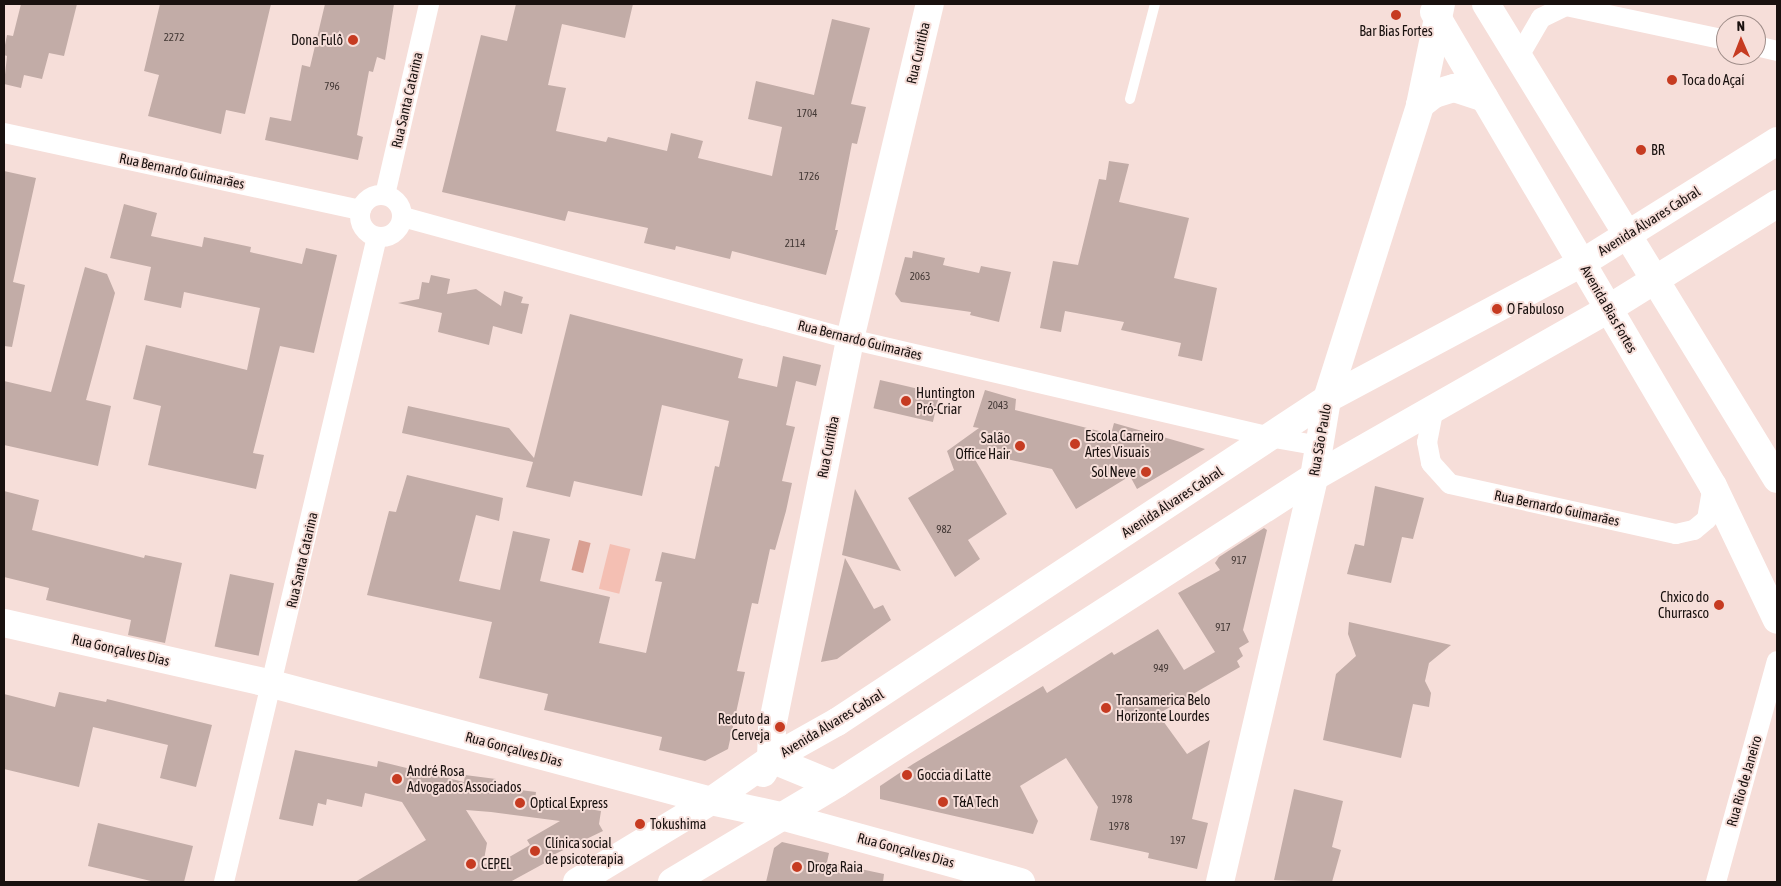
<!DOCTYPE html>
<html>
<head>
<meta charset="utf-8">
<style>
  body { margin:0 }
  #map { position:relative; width:1781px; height:886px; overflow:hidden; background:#f6ded9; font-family:"Asap Condensed",sans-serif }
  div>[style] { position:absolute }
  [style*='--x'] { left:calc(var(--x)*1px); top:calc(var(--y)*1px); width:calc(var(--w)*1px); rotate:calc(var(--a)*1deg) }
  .green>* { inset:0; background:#f4bfb3; transform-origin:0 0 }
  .water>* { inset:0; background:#d99f92; transform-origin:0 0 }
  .building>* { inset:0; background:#c2aca7; transform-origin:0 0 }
  .lane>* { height:10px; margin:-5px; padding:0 5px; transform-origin:5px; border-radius:5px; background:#fff }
  .street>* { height:20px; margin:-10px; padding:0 10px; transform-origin:10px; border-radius:10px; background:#fff }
  .street>.ring { margin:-10px; padding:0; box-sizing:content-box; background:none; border:20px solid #fff; border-radius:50% }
  .secondary>* { height:28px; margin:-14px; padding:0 14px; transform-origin:14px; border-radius:14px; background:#fff }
  .dots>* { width:14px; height:14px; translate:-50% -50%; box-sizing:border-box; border:2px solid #f6ded9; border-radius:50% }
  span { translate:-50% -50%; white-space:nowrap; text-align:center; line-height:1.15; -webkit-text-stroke:4px #f6ded9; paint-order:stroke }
  .number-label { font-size:11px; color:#433835 }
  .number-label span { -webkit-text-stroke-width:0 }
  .poi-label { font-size:14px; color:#19110f }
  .right { translate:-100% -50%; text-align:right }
  .left { translate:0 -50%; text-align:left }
  .street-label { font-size:14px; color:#19110f }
  .frame { position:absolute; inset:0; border:5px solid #19110f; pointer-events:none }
  .north { position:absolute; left:1716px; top:15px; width:50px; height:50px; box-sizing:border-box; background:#f6ded9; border:1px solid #9e8c88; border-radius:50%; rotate:359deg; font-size:14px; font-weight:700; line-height:20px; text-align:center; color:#19110f }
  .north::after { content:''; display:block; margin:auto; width:18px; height:22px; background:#c63b21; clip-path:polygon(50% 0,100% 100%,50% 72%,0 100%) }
</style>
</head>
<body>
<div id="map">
  <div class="green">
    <div style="left:610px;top:544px;width:21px;height:46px;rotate:14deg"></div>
  </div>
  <div class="water">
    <div style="left:579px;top:540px;width:12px;height:31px;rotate:14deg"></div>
  </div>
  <div class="building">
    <div style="clip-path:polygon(21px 4px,77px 4px,64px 56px,49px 53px,42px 79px,24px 75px,21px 88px,4px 84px,7px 56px,4px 55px,4px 50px,7px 35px,13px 36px)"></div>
    <div style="clip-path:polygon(160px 4px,271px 4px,245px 114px,226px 110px,221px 134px,148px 116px,159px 75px,144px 71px)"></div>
    <div style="clip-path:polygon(325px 4px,394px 4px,385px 60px,377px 57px,373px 72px,369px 71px,357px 135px,363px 137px,358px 160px,265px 140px,270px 117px,291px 121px,302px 65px,310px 67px)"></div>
    <div style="clip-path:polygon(516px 4px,633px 4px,625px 38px,562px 24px,548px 85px,566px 88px,556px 131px,606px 142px,608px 137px,667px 151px,671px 133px,703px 141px,698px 158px,772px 176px,782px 127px,748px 119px,756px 81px,814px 95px,832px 19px,870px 28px,851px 104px,866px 107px,857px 144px,852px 143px,835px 230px,838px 230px,826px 275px,732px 251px,730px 259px,676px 246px,675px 250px,644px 243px,648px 228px,568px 211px,565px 221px,442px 192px,481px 35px,507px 41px)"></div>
    <div style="clip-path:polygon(1109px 161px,1129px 164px,1119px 202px,1189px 218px,1174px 278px,1217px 288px,1202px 361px,1178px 356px,1181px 343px,1121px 330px,1124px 322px,1065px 311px,1061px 332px,1040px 328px,1053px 261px,1078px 265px,1099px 179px,1106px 180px)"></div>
    <div style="clip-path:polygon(4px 171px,36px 178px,13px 282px,25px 285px,12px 347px,4px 346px)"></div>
    <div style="clip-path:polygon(124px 204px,157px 213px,151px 236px,202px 247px,204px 237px,251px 247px,250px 252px,302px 264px,306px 248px,337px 255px,314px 353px,280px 346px,253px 453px,264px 455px,256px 489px,148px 465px,161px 406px,133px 399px,146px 345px,247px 370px,260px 308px,184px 292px,181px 308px,144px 300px,151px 267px,110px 258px)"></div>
    <div style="clip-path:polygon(913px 251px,945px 258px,943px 265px,979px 273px,981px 266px,1011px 272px,999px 322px,970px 315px,971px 312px,901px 302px,895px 294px,905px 257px,912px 258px)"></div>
    <div style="clip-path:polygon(85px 267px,107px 274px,115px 293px,86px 400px,111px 406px,98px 466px,4px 445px,4px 381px,51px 392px)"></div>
    <div style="clip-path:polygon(431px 275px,450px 279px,447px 294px,476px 289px,501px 306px,504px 291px,523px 297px,521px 303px,529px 304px,522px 334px,493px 326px,489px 345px,438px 332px,442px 313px,398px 303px,419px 299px,422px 282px,429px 283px)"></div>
    <div style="clip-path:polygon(570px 314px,743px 359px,738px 378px,777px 387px,783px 356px,821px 365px,816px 386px,796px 381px,786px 425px,795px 427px,782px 481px,792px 483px,786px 511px,775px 550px,770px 549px,758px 604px,752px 603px,737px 671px,745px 672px,728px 749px,705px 761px,659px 750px,662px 737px,544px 710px,548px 694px,479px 678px,492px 622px,367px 595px,389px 511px,396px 512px,407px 475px,503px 498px,499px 521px,476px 515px,459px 581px,500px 590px,513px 531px,550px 539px,540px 581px,610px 597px,599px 643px,646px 653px,662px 582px,655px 581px,662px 552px,695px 559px,715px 466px,719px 467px,729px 421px,662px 405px,642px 496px,574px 481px,570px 497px,526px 487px,533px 462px,402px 433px,408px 406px,509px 428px,534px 458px)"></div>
    <div style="left:880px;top:380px;width:61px;height:29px;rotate:13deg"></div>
    <div style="clip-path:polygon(985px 390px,1016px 399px,1015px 410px,1111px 434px,1114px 423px,1205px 449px,1137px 489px,1130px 476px,1076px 509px,1052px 469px,970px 451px,1007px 514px,968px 540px,980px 559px,955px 577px,908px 498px,954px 470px,947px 451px,979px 428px,973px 427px)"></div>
    <div style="clip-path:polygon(1375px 486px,1424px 498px,1413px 539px,1402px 537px,1391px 583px,1347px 574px,1355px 544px,1364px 546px)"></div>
    <div style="clip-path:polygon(855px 489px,901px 571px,842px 555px)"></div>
    <div style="clip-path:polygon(4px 491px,39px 500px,32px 530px,144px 558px,145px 555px,182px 563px,165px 643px,128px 635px,131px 620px,46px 600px,49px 588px,4px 577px)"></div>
    <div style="clip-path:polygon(1264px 528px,1267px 530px,1243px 630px,1249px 642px,1239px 648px,1243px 656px,1237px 661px,1240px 667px,1158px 714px,1187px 754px,1210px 740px,1192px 819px,1208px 823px,1197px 869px,1148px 858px,1149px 853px,1090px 840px,1098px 807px,1066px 758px,1020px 786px,1038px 821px,1033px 834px,880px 799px,880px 786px,913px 764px,1043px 686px,1047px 693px,1112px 652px,1114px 655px,1158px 629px,1184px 670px,1215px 652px,1178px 593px,1220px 570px,1215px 563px,1219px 557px)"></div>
    <div style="clip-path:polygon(845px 558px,874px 609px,883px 605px,891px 620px,837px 659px,821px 662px)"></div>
    <div style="left:230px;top:574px;width:45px;height:74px;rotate:12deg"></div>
    <div style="clip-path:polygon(1349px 622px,1451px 645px,1429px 663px,1425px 681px,1431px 693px,1429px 707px,1413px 704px,1401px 758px,1323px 740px,1336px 674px,1356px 656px,1348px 634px)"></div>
    <div style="clip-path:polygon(59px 692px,106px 702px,107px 699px,212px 725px,196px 787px,160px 778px,168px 745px,93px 727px,79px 787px,4px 769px,4px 694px,55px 707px)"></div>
    <div style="clip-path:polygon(evenodd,295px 750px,377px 767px,378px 761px,464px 782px,465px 775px,496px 779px,495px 787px,536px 792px,535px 800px,601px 811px,599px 824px,603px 831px,553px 855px,554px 858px,510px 882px,355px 882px,426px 840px,402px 802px,365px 793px,362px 807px,327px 799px,326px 805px,318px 803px,313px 826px,279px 819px,295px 750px,466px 810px,491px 812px,560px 821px,527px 840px,530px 845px,499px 863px,496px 858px,483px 865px,487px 843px,466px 810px)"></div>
    <div style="clip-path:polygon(1294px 789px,1343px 801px,1332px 847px,1341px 850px,1332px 882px,1274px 880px)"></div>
    <div style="clip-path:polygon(98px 823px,193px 846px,184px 882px,155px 882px,88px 866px)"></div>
    <div style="clip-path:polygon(782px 842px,829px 853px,827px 862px,884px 874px,883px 882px,766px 882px,774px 848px)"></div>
  </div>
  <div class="lane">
    <div style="--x:1130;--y:99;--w:98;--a:-75.3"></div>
  </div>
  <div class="street">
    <div style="--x:1756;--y:46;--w:22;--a:13"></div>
    <div style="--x:1519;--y:56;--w:44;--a:-59.9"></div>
    <div style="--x:1541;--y:18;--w:28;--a:-26"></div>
    <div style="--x:1566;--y:6;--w:164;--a:12"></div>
    <div style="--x:4;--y:133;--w:365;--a:12.2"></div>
    <div style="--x:385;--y:195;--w:196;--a:-77"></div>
    <div class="ring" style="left:360px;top:195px;width:22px;height:22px"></div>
    <div style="--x:403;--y:217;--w:463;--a:15.3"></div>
    <div style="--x:850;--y:339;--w:431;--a:13.1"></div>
    <div style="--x:1270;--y:437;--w:51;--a:10.2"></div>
    <div style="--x:1433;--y:412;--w:31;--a:101"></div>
    <div style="--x:1427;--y:442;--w:21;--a:79"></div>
    <div style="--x:1431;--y:463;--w:28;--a:48"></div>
    <div style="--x:1450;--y:484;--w:231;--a:12.5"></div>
    <div style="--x:1676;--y:534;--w:18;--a:-13"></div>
    <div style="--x:1694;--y:530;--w:17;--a:-40"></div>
    <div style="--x:1707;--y:519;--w:34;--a:-80"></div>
    <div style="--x:224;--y:882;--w:663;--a:-76.66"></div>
    <div style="--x:1716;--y:882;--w:229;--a:-74.6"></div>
  </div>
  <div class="secondary">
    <div style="--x:1486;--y:4;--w:557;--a:58.51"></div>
    <div style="--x:1434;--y:12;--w:550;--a:59.52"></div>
    <div style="--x:1713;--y:486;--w:148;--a:64.5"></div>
    <div style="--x:1420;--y:105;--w:18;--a:-38"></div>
    <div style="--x:1434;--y:94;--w:21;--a:-17"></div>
    <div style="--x:1454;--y:88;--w:32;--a:18"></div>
    <div style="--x:4;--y:623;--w:275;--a:12.8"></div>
    <div style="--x:272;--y:684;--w:454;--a:14.9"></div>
    <div style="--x:711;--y:801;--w:72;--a:12.1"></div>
    <div style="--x:781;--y:816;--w:249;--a:15.4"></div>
    <div style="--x:771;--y:759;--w:68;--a:22.4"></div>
    <div style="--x:763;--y:773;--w:16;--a:-60"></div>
    <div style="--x:771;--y:759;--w:32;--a:-88"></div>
    <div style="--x:772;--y:727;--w:396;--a:-78.6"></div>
    <div style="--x:850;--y:339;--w:344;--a:-76.6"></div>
    <div style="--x:577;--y:882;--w:157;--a:-31.2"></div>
    <div style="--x:711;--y:801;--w:73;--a:-35"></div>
    <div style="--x:771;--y:759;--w:76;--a:-29.3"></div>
    <div style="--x:837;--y:722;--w:587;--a:-33.39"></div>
    <div style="--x:1327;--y:399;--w:289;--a:-28.1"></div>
    <div style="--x:1582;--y:263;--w:230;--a:-32"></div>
    <div style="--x:672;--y:882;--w:193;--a:-30.8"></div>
    <div style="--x:838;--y:783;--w:566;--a:-32.74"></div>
    <div style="--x:1314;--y:477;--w:339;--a:-29.7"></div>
    <div style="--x:1608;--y:309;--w:199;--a:-31.9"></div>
    <div style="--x:1220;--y:882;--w:416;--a:-76.9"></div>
    <div style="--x:1314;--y:477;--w:79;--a:-80.5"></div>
    <div style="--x:1327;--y:399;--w:308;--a:-72.4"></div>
    <div style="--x:1420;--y:105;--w:103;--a:-78.3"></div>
  </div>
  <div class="dots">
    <div style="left:1396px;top:15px;background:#c63b21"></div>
    <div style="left:353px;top:40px;background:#c63b21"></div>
    <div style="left:1672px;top:80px;background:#c63b21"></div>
    <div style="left:1641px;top:150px;background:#c63b21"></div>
    <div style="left:1497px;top:309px;background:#c63b21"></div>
    <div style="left:906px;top:401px;background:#c63b21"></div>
    <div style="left:1075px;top:444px;background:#c63b21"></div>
    <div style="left:1020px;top:446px;background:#c63b21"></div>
    <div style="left:1146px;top:472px;background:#c63b21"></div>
    <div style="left:1719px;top:605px;background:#c63b21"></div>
    <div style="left:1106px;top:708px;background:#c63b21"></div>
    <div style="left:780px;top:727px;background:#c63b21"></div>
    <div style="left:907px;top:775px;background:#c63b21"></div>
    <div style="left:397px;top:779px;background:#c63b21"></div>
    <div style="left:943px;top:802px;background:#c63b21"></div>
    <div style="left:520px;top:803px;background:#c63b21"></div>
    <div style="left:640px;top:824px;background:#c63b21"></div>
    <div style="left:535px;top:851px;background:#c63b21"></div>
    <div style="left:471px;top:864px;background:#c63b21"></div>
    <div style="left:797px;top:867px;background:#c63b21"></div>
  </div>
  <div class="number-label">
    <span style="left:174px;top:37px">2272</span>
    <span style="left:332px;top:86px">796</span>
    <span style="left:807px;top:113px">1704</span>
    <span style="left:809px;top:176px">1726</span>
    <span style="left:795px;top:243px">2114</span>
    <span style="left:920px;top:276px">2063</span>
    <span style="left:998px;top:405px">2043</span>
    <span style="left:944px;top:529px">982</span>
    <span style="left:1239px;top:560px">917</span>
    <span style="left:1223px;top:627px">917</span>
    <span style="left:1161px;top:668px">949</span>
    <span style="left:1122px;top:799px">1978</span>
    <span style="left:1119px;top:826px">1978</span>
    <span style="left:1178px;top:840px">197</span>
  </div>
  <div class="poi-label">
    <span style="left:1396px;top:31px">Bar Bias Fortes</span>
    <span class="right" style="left:343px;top:40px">Dona Fulô</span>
    <span class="left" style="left:1682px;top:80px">Toca do Açaí</span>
    <span class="left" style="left:1651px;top:150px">BR</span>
    <span class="left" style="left:1507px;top:309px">O Fabuloso</span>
    <span class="left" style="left:916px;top:401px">Huntington<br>Pró-Criar</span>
    <span class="left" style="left:1085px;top:444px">Escola Carneiro<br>Artes Visuais</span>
    <span class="right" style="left:1010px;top:446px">Salão<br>Office Hair</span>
    <span class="right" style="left:1136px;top:472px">Sol Neve</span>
    <span class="right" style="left:1709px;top:605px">Chxico do<br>Churrasco</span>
    <span class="left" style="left:1116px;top:708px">Transamerica Belo<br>Horizonte Lourdes</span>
    <span class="right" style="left:770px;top:727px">Reduto da<br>Cerveja</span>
    <span class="left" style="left:407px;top:779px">André Rosa<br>Advogados Associados</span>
    <span class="left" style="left:917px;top:775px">Goccia di Latte</span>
    <span class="left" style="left:953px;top:802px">T&amp;A Tech</span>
    <span class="left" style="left:530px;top:803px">Optical Express</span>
    <span class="left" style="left:650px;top:824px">Tokushima</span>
    <span class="left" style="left:545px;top:851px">Clínica social<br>de psicoterapia</span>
    <span class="left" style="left:481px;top:864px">CEPEL</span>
    <span class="left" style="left:807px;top:867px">Droga Raia</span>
  </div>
  <div class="street-label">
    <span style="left:918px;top:53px;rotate:-77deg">Rua Curitiba</span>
    <span style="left:407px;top:100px;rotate:-77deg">Rua Santa Catarina</span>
    <span style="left:182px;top:171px;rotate:12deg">Rua Bernardo Guimarães</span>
    <span style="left:1649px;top:221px;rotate:-32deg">Avenida Álvares Cabral</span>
    <span style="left:1609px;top:309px;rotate:60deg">Avenida Bias Fortes</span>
    <span style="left:860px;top:340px;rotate:14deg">Rua Bernardo Guimarães</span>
    <span style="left:1320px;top:440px;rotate:-80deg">Rua São Paulo</span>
    <span style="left:828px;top:447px;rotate:-79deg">Rua Curitiba</span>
    <span style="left:1172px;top:502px;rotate:-33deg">Avenida Álvares Cabral</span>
    <span style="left:1557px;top:508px;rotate:12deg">Rua Bernardo Guimarães</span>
    <span style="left:302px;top:560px;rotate:-77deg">Rua Santa Catarina</span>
    <span style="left:121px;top:650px;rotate:13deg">Rua Gonçalves Dias</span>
    <span style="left:832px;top:723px;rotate:-31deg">Avenida Álvares Cabral</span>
    <span style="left:514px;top:749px;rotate:15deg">Rua Gonçalves Dias</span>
    <span style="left:1744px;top:781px;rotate:-74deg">Rua Rio de Janeiro</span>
    <span style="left:906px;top:850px;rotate:15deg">Rua Gonçalves Dias</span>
  </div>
  <div class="frame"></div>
  <div class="north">N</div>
</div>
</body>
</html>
